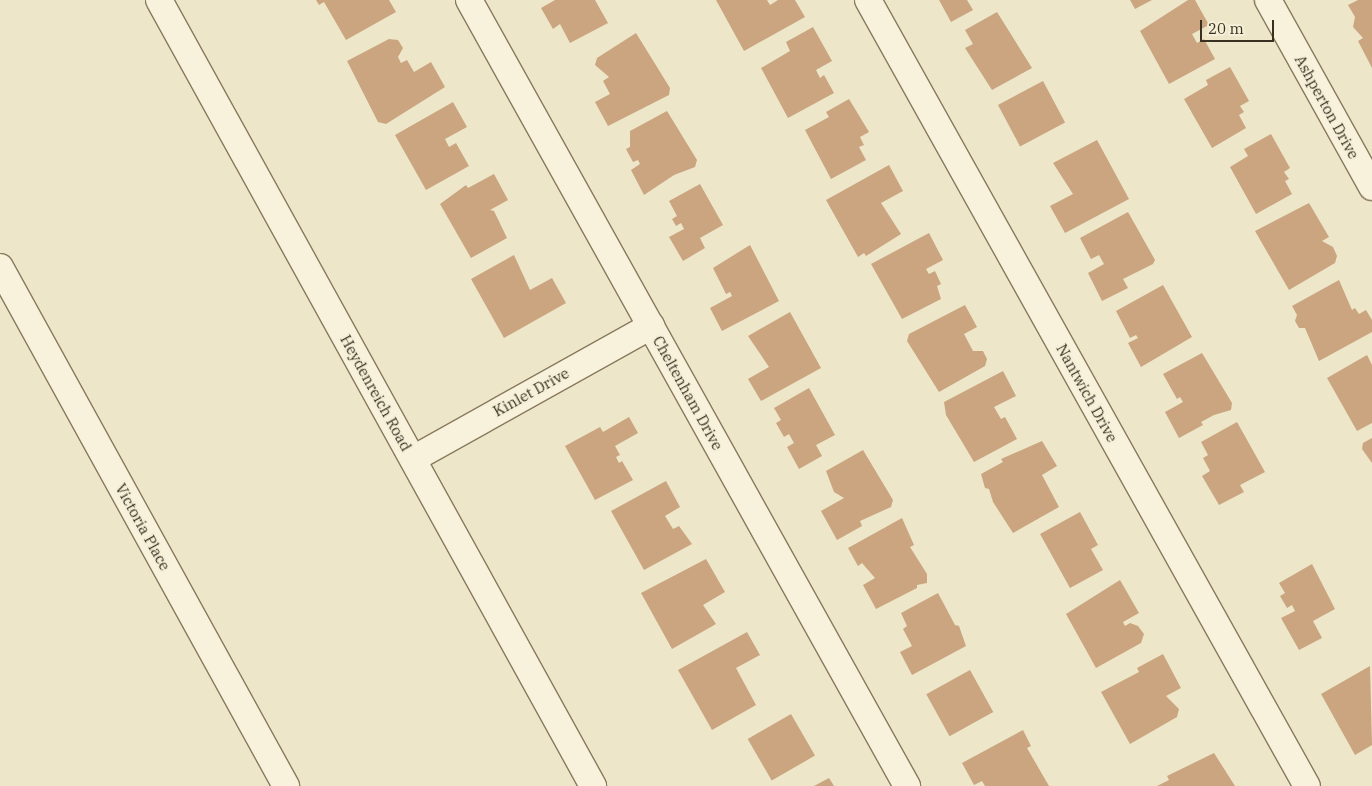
<!DOCTYPE html>
<html>
<head>
<meta charset="utf-8">
<style>
  body { margin:0 }
  #map { position:relative; width:1372px; height:786px; overflow:hidden; background:#ede6c9; font-family:"IBM Plex Serif",serif }
  div>[style] { position:absolute }
  [style*='--x'] { left:calc(var(--x)*1px); top:calc(var(--y)*1px); width:calc(var(--w)*1px); rotate:calc(var(--a)*1deg) }
  .building>* { inset:0; background:#caa580; transform-origin:0 0 }
  .roads { filter:drop-shadow(1px 0 #89795e) drop-shadow(-1px 0 #89795e) drop-shadow(0 1px #89795e) drop-shadow(0 -1px #89795e) }
  .street>* { height:26px; margin:-13px; padding:0 13px; transform-origin:13px; border-radius:13px; background:#f8f2dc }
  span { translate:-50% -50%; white-space:nowrap; text-align:center; line-height:1.15; -webkit-text-stroke:4px #f5efd8; paint-order:stroke }
  .street-label { font-size:15px; color:#3a3021 }
  .scale { position:absolute; left:1200px; top:20px; width:74px; height:22px; box-sizing:border-box; border:2px solid #3a3021; border-top:0; padding-left:6px; font-size:15px; line-height:18px; white-space:nowrap; color:#3a3021; -webkit-text-stroke:4px #f5efd8; paint-order:stroke }
</style>
</head>
<body>
<div id="map">
  <div class="building">
    <div style="clip-path:polygon(316px 0,389px 0,396px 12px,346px 40px,324px 2px,319px 5px)"></div>
    <div style="clip-path:polygon(555px 0,595px 0,608px 23px,570px 43px,560px 24px,553px 29px,541px 8px)"></div>
    <div style="clip-path:polygon(716px 0,767px 0,770px 5px,778px 0,795px 0,805px 17px,744px 51px)"></div>
    <div style="clip-path:polygon(939px 0,967px 0,973px 10px,951px 22px)"></div>
    <div style="clip-path:polygon(1130px 0,1152px 0,1135px 9px)"></div>
    <div style="clip-path:polygon(1188px 0,1195px 0,1209px 25px,1192px 34px,1197px 43px,1204px 39px,1215px 59px,1169px 84px,1140px 31px)"></div>
    <div style="clip-path:polygon(1358px 0,1372px 0,1372px 68px,1358px 41px,1363px 38px,1353px 27px,1355px 17px,1348px 5px)"></div>
    <div style="clip-path:polygon(997px 12px,1032px 68px,992px 90px,965px 48px,973px 44px,965px 30px)"></div>
    <div style="clip-path:polygon(813px 27px,832px 61px,816px 70px,820px 78px,824px 75px,834px 93px,788px 118px,761px 68px,790px 51px,786px 42px)"></div>
    <div style="clip-path:polygon(636px 33px,670px 88px,669px 95px,608px 126px,595px 102px,610px 94px,603px 81px,609px 77px,595px 65px,597px 58px)"></div>
    <div style="clip-path:polygon(389px 39px,398px 40px,403px 48px,398px 57px,401px 63px,407px 60px,414px 72px,431px 62px,445px 87px,386px 124px,378px 122px,347px 61px)"></div>
    <div style="clip-path:polygon(1230px 67px,1249px 101px,1240px 106px,1244px 112px,1239px 115px,1246px 128px,1212px 148px,1184px 99px,1208px 85px,1206px 80px)"></div>
    <div style="left:1043px;top:81px;width:47px;height:51px;rotate:62deg"></div>
    <div style="clip-path:polygon(849px 99px,869px 132px,860px 137px,864px 145px,859px 147px,866px 160px,831px 179px,805px 130px,829px 117px,826px 112px)"></div>
    <div style="clip-path:polygon(453px 102px,467px 127px,445px 139px,449px 147px,456px 143px,469px 166px,426px 190px,395px 135px)"></div>
    <div style="clip-path:polygon(667px 111px,697px 160px,695px 167px,674px 175px,644px 195px,631px 170px,640px 164px,638px 160px,633px 162px,626px 149px,630px 147px,630px 131px)"></div>
    <div style="clip-path:polygon(1271px 134px,1290px 168px,1284px 172px,1289px 179px,1285px 181px,1292px 194px,1256px 214px,1230px 167px,1248px 156px,1244px 149px)"></div>
    <div style="clip-path:polygon(1097px 140px,1129px 199px,1065px 233px,1050px 206px,1073px 194px,1053px 163px)"></div>
    <div style="clip-path:polygon(889px 165px,903px 191px,881px 203px,901px 234px,866px 256px,864px 253px,858px 257px,826px 200px)"></div>
    <div style="clip-path:polygon(494px 174px,508px 200px,490px 210px,494px 211px,507px 238px,471px 258px,440px 204px,466px 185px,468px 188px)"></div>
    <div style="clip-path:polygon(700px 184px,723px 225px,700px 238px,705px 248px,683px 261px,669px 237px,684px 229px,681px 223px,676px 226px,672px 219px,677px 216px,669px 201px)"></div>
    <div style="clip-path:polygon(1309px 203px,1329px 237px,1322px 241px,1333px 247px,1337px 256px,1335px 263px,1289px 290px,1255px 231px)"></div>
    <div style="clip-path:polygon(1128px 212px,1155px 260px,1153px 264px,1123px 279px,1128px 288px,1102px 301px,1088px 273px,1104px 264px,1099px 255px,1091px 259px,1080px 238px)"></div>
    <div style="clip-path:polygon(929px 233px,943px 260px,926px 269px,929px 274px,935px 271px,941px 284px,937px 286px,941px 299px,902px 319px,871px 264px)"></div>
    <div style="clip-path:polygon(750px 245px,779px 301px,722px 331px,710px 308px,732px 296px,730px 292px,726px 294px,713px 268px)"></div>
    <div style="clip-path:polygon(514px 255px,530px 290px,552px 278px,566px 303px,504px 338px,471px 279px)"></div>
    <div style="clip-path:polygon(1339px 280px,1352px 310px,1355px 308px,1359px 314px,1366px 310px,1372px 320px,1372px 332px,1319px 361px,1305px 328px,1299px 328px,1295px 321px,1297px 315px,1292px 306px)"></div>
    <div style="clip-path:polygon(1163px 285px,1192px 337px,1141px 367px,1128px 343px,1138px 338px,1136px 335px,1130px 338px,1116px 311px)"></div>
    <div style="clip-path:polygon(965px 305px,977px 327px,964px 334px,973px 351px,983px 351px,987px 359px,985px 366px,939px 392px,907px 341px,909px 334px)"></div>
    <div style="clip-path:polygon(790px 312px,821px 368px,761px 401px,748px 379px,769px 367px,748px 336px)"></div>
    <div style="clip-path:polygon(1202px 353px,1232px 403px,1231px 410px,1214px 415px,1201px 422px,1203px 425px,1179px 438px,1165px 412px,1183px 402px,1180px 397px,1177px 399px,1163px 374px)"></div>
    <div style="clip-path:polygon(1367px 355px,1372px 365px,1372px 423px,1357px 431px,1327px 378px)"></div>
    <div style="clip-path:polygon(1003px 371px,1016px 396px,994px 407px,1001px 419px,1005px 417px,1017px 439px,974px 462px,946px 415px,944px 402px)"></div>
    <div style="clip-path:polygon(809px 388px,835px 435px,816px 445px,822px 456px,799px 469px,787px 447px,794px 443px,789px 434px,784px 437px,776px 423px,781px 420px,774px 408px)"></div>
    <div style="clip-path:polygon(629px 417px,638px 433px,615px 446px,620px 455px,616px 457px,619px 463px,622px 461px,633px 480px,595px 500px,565px 446px,600px 427px,603px 432px)"></div>
    <div style="clip-path:polygon(1237px 422px,1265px 472px,1240px 485px,1244px 492px,1219px 505px,1202px 476px,1210px 471px,1203px 458px,1208px 455px,1201px 442px)"></div>
    <div style="clip-path:polygon(1372px 438px,1372px 463px,1362px 449px,1363px 443px)"></div>
    <div style="clip-path:polygon(1042px 441px,1057px 466px,1042px 475px,1059px 507px,1013px 533px,993px 502px,989px 489px,985px 488px,981px 474px,1003px 462px,1001px 459px)"></div>
    <div style="clip-path:polygon(863px 450px,893px 500px,891px 507px,860px 521px,862px 526px,837px 540px,821px 511px,844px 498px,834px 492px,826px 471px)"></div>
    <div style="clip-path:polygon(666px 481px,680px 507px,665px 516px,673px 529px,679px 526px,692px 544px,644px 570px,611px 511px)"></div>
    <div style="clip-path:polygon(1080px 512px,1098px 545px,1091px 549px,1103px 570px,1070px 588px,1040px 534px)"></div>
    <div style="clip-path:polygon(902px 518px,914px 545px,910px 547px,927px 574px,927px 583px,917px 585px,917px 588px,876px 609px,863px 585px,875px 578px,862px 563px,858px 566px,848px 548px)"></div>
    <div style="clip-path:polygon(706px 559px,725px 592px,703px 605px,716px 624px,672px 649px,641px 593px)"></div>
    <div style="clip-path:polygon(1312px 564px,1335px 609px,1313px 621px,1322px 638px,1299px 650px,1281px 618px,1295px 611px,1292px 605px,1287px 608px,1280px 596px,1285px 593px,1279px 583px)"></div>
    <div style="clip-path:polygon(1120px 580px,1139px 613px,1123px 622px,1125px 626px,1130px 623px,1138px 626px,1144px 634px,1141px 643px,1096px 668px,1066px 614px)"></div>
    <div style="clip-path:polygon(938px 593px,955px 625px,959px 626px,966px 646px,912px 675px,900px 652px,912px 646px,903px 629px,907px 626px,901px 613px)"></div>
    <div style="clip-path:polygon(747px 632px,760px 655px,736px 668px,756px 705px,712px 730px,678px 670px)"></div>
    <div style="clip-path:polygon(1163px 654px,1181px 688px,1166px 696px,1179px 709px,1177px 717px,1130px 744px,1101px 692px,1139px 672px,1137px 668px)"></div>
    <div style="clip-path:polygon(1370px 666px,1372px 745px,1355px 755px,1321px 694px)"></div>
    <div style="left:970px;top:670px;width:48px;height:50px;rotate:61deg"></div>
    <div style="left:791px;top:714px;width:48px;height:50px;rotate:60deg"></div>
    <div style="clip-path:polygon(1023px 730px,1031px 746px,1027px 748px,1049px 786px,985px 786px,982px 781px,974px 785px,962px 763px)"></div>
    <div style="clip-path:polygon(1214px 753px,1235px 786px,1157px 786px,1169px 780px,1167px 776px)"></div>
    <div style="clip-path:polygon(829px 778px,834px 786px,814px 786px)"></div>
  </div>
  <div class="roads">
    <div class="street">
      <div style="--x:159;--y:0;--w:898;--a:61.09"></div>
      <div style="--x:469;--y:0;--w:900;--a:60.87"></div>
      <div style="--x:868;--y:0;--w:900;--a:60.82"></div>
      <div style="--x:1268;--y:0;--w:214;--a:60.9"></div>
      <div style="--x:0;--y:267;--w:593;--a:61.14"></div>
      <div style="--x:413;--y:459;--w:273;--a:-29.2"></div>
    </div>
  </div>
  <div class="street-label">
    <span style="left:1327px;top:107px;rotate:61deg">Ashperton Drive</span>
    <span style="left:531px;top:392px;rotate:-29deg">Kinlet Drive</span>
    <span style="left:376px;top:393px;rotate:61deg">Heydenreich Road</span>
    <span style="left:688px;top:393px;rotate:61deg">Cheltenham Drive</span>
    <span style="left:1087px;top:393px;rotate:61deg">Nantwich Drive</span>
    <span style="left:143px;top:527px;rotate:61deg">Victoria Place</span>
  </div>
  <div class="scale">20 m</div>
</div>
</body>
</html>
